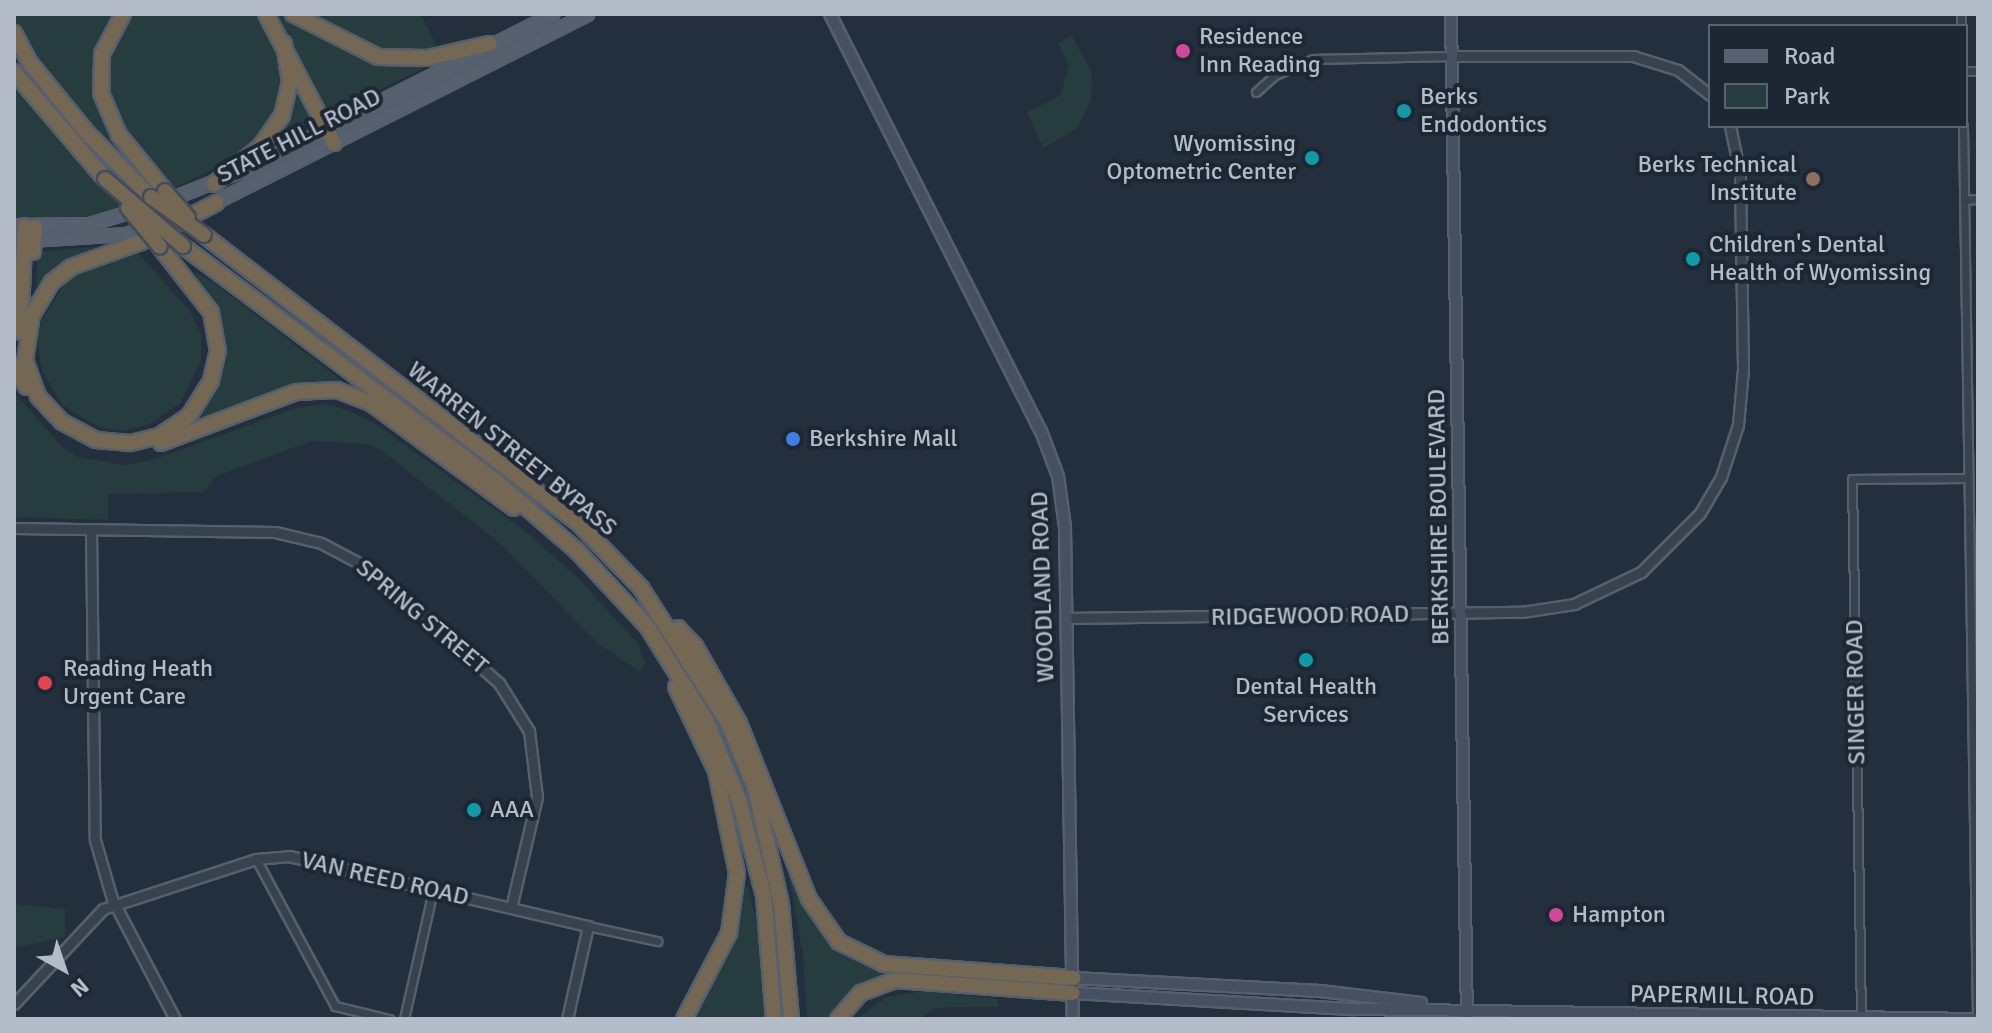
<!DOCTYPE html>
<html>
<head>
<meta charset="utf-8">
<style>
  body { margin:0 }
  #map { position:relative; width:1992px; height:1033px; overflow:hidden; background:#242f3e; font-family:Signika,sans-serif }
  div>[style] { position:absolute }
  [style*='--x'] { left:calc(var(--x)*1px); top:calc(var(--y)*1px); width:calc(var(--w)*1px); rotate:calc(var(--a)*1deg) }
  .green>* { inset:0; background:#263c3f }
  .roads { filter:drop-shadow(2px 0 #565f6c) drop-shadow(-2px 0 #565f6c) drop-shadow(0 2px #565f6c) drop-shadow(0 -2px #565f6c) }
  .minor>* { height:7px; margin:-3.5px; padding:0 3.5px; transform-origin:3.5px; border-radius:3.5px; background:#38414e }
  .tertiary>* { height:9px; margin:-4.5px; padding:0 4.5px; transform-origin:4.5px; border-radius:4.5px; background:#38414e }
  .secondary>* { height:10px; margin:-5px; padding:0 5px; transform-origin:5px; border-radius:5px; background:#465061 }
  .primary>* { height:11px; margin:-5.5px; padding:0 5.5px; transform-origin:5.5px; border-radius:5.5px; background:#56606e }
  .motorway>* { height:14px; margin:-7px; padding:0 7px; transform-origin:7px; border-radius:7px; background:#746855 }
  .bridges { filter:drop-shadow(2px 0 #434c59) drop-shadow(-2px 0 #434c59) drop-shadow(0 2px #434c59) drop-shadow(0 -2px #434c59) }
  .motorway-bridge>* { height:14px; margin:-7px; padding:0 7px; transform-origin:7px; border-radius:7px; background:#746855 }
  .dots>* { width:22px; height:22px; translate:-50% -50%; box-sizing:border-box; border:4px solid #1d2633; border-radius:50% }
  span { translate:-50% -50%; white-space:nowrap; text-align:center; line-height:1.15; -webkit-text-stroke:8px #1d2633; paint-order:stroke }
  .poi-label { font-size:24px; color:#b4bcc9 }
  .left { translate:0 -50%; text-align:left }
  .right { translate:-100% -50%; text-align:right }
  .street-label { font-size:24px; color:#b4bcc9 }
  .frame { position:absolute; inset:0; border:16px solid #b4bcc9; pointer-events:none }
  .legend { position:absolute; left:1708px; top:24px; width:260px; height:104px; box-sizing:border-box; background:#1d2633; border:2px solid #59626f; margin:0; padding:10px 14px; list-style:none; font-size:24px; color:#b4bcc9 }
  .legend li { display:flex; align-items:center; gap:16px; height:40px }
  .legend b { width:40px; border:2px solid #59626f }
  .north { position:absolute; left:24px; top:929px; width:80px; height:80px; -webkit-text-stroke:6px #1d2633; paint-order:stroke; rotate:140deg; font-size:22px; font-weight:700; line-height:32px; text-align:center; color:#b4bcc9 }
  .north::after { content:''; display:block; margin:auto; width:28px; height:36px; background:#b4bcc9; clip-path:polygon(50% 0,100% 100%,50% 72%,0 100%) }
</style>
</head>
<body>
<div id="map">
  <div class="green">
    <div style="clip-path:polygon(14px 14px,421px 14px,436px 46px,433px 64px,176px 187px,107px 214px,59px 220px,14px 218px)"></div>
    <div style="clip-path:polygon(1072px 35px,1092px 73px,1091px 101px,1077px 128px,1043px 148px,1027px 112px,1060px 96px,1069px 65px,1058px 43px)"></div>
    <div style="clip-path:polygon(103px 246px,75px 257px,36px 286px,38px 252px)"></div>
    <div style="clip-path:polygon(138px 253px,190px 311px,201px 334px,201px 360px,180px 404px,147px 425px,123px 431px,101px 428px,63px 406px,42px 371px,37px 337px,42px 319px,66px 282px,88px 268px)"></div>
    <div style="clip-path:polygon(194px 271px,218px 286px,349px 386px,301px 385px,203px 420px,198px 413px,223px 348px,222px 334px)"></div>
    <div style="clip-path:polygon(14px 392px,62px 447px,79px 457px,125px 465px,152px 460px,293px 409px,322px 404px,345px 409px,374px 423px,524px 530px,581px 581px,638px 644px,645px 663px,640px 672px,596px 642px,501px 544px,381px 450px,367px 444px,312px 441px,216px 476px,204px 492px,108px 494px,108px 520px,14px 517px)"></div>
    <div style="clip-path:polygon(784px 846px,808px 911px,828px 941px,859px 964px,888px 973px,854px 990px,829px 1019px,807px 1019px,803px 955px)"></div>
    <div style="clip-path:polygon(748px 886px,759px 932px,765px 1019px,689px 1019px,725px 956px,740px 889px)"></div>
    <div style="clip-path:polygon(14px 904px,65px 909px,65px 937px,14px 948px)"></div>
    <div style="clip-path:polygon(925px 991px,998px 999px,998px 1007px,935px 1008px,919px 1019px,856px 1019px,886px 997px)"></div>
  </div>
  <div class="roads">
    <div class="minor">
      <div style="--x:1961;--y:14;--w:12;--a:90"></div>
      <div style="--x:1966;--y:71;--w:12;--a:0"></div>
      <div style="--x:1256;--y:92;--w:25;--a:-42"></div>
      <div style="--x:1275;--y:75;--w:41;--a:-22.8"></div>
      <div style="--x:1313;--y:59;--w:139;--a:-1.2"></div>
      <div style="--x:1963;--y:126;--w:893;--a:89.1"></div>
      <div style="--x:1964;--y:200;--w:14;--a:-4"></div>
      <div style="--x:256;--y:859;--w:167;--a:61.7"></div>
      <div style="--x:335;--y:1006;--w:56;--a:13.5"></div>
      <div style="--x:588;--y:926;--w:71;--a:12.3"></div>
      <div style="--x:1861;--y:1017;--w:538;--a:-90.96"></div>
      <div style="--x:1852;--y:479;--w:114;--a:-0.5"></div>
      <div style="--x:404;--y:1019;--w:132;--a:-77.3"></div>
    </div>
    <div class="tertiary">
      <div style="--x:1452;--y:56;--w:181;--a:0"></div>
      <div style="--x:1633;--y:56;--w:47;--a:17.3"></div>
      <div style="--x:1678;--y:70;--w:41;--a:38"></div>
      <div style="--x:14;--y:528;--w:261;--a:0.9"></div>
      <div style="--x:275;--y:532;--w:47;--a:13.4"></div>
      <div style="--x:321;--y:543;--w:55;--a:28"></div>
      <div style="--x:370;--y:569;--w:172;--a:41.5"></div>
      <div style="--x:499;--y:683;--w:57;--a:58"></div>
      <div style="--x:529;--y:731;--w:66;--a:83.1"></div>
      <div style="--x:537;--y:797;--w:114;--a:103.2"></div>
      <div style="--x:91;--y:530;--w:310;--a:89.3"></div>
      <div style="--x:95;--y:840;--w:61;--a:73.9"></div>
      <div style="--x:112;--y:899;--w:136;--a:62.3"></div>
      <div style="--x:1066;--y:618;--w:456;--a:-0.8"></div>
      <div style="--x:1522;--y:612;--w:53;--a:-8.7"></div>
      <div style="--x:1574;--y:604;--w:74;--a:-25.5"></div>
      <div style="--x:1641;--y:572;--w:83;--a:-45"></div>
      <div style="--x:1700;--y:513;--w:42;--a:-59.7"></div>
      <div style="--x:1721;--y:477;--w:55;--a:-71.9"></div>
      <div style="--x:1738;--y:425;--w:56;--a:-84.9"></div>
      <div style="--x:1743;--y:369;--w:195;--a:-90.9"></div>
      <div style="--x:1740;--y:174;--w:49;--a:-101.8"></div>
      <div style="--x:14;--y:1004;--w:130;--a:-46.9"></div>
      <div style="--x:103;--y:909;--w:161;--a:-18.1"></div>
      <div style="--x:256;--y:859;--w:33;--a:-5"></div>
      <div style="--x:289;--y:856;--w:307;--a:13.2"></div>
      <div style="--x:588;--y:926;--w:95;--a:102.7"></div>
    </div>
    <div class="secondary">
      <div style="--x:830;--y:14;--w:467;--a:63.2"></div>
      <div style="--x:1041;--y:431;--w:48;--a:69.3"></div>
      <div style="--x:1058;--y:476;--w:51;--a:82.2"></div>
      <div style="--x:1065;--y:527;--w:492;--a:89.1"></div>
      <div style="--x:1451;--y:14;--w:1005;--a:89.09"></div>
      <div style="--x:1073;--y:978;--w:247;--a:3"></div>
      <div style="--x:1320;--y:991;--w:102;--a:6.8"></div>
      <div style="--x:1073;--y:993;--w:281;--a:3.3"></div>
      <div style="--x:1354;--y:1009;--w:624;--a:0.92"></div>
    </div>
    <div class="primary">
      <div style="--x:167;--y:200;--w:89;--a:-21.7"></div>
      <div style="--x:250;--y:167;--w:339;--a:-26.8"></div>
      <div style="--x:209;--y:205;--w:424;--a:-26.8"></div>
      <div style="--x:14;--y:225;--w:75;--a:-0.8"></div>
      <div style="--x:89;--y:224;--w:48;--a:-16.9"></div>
      <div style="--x:14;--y:241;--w:112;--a:-3.6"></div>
      <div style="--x:126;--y:234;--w:59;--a:-20"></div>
    </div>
    <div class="motorway">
      <div style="--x:123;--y:14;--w:45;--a:117.7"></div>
      <div style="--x:102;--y:54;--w:39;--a:91"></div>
      <div style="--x:101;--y:93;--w:46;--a:66.8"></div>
      <div style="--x:119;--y:135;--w:72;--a:50.6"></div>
      <div style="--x:266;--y:14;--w:146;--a:62.2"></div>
      <div style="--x:293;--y:14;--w:95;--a:26.8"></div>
      <div style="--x:378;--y:57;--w:49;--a:1.2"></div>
      <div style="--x:427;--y:58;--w:64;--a:-12.7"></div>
      <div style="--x:14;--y:33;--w:34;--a:62"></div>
      <div style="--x:30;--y:63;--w:90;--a:50.8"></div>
      <div style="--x:87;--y:133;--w:91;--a:45"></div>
      <div style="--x:14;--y:72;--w:140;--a:49.6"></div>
      <div style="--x:214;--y:184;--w:59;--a:-38.8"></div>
      <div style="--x:260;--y:147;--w:38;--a:-55"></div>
      <div style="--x:282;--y:116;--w:35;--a:-77"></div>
      <div style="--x:290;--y:82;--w:39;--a:-99"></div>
      <div style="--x:204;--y:235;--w:475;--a:37.6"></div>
      <div style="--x:580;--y:525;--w:88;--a:45.9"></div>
      <div style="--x:641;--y:588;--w:161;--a:57.2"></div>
      <div style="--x:728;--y:723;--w:70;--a:67.4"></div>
      <div style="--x:755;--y:788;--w:119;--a:77.4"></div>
      <div style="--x:781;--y:904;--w:115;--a:85"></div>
      <div style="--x:183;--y:246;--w:391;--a:36.9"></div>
      <div style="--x:496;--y:481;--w:107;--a:40.8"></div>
      <div style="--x:577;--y:551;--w:103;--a:47"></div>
      <div style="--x:647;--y:626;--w:111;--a:57.9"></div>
      <div style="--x:706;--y:720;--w:87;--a:67.6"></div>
      <div style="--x:739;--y:800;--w:99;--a:75.4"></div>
      <div style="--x:764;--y:896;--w:123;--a:85.4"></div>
      <div style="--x:160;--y:247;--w:83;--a:51.9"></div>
      <div style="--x:211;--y:312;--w:39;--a:80"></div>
      <div style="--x:218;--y:350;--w:32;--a:103"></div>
      <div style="--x:211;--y:381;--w:41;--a:122.2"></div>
      <div style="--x:189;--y:416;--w:36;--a:146"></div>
      <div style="--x:159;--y:436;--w:30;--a:166"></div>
      <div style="--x:130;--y:443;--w:34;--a:-175"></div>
      <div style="--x:96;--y:440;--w:38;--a:-152"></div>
      <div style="--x:62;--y:422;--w:35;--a:-133"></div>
      <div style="--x:38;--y:396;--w:38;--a:-110"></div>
      <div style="--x:25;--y:360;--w:46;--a:-81.2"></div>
      <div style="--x:32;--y:315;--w:39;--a:-59"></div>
      <div style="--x:52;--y:282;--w:24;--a:-38"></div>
      <div style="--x:71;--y:267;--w:74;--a:-19.7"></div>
      <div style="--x:141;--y:242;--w:85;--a:-27.5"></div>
      <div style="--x:33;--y:252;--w:25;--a:-85"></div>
      <div style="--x:20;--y:332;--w:106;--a:-87.3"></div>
      <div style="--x:14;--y:365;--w:25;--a:61"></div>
      <div style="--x:161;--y:443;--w:144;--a:-20.7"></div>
      <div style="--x:296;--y:392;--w:41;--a:-2.8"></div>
      <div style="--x:337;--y:390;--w:36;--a:21"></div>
      <div style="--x:371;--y:403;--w:177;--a:36.3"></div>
      <div style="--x:678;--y:628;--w:25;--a:47"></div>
      <div style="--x:695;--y:646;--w:89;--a:60.3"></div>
      <div style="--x:739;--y:723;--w:189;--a:68.3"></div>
      <div style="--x:809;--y:899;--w:52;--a:55.1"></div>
      <div style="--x:839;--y:942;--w:50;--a:26.1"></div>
      <div style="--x:884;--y:964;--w:190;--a:4.2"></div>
      <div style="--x:676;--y:687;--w:93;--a:64.5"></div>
      <div style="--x:716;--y:771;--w:104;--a:78.4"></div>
      <div style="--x:737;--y:873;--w:61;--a:97.6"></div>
      <div style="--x:729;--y:933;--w:97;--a:117.6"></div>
      <div style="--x:838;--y:1019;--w:35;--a:-49"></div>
      <div style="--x:861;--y:993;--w:36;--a:-21"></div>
      <div style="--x:895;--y:980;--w:178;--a:4.2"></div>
    </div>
  </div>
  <div class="bridges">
    <div class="motorway-bridge">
      <div style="--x:105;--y:179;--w:103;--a:40.7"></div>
      <div style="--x:165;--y:191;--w:35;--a:49"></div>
      <div style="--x:151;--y:197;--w:65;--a:35.6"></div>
      <div style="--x:128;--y:208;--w:50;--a:50.6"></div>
    </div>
  </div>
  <div class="dots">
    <div style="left:1183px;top:51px;background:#d1479c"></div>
    <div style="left:1404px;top:111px;background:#0f9aa8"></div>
    <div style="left:1312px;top:158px;background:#0f9aa8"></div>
    <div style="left:1813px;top:179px;background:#8d6e63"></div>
    <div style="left:1693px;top:259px;background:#0f9aa8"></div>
    <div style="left:793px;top:439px;background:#3f7fe0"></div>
    <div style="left:1306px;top:660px;background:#0f9aa8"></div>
    <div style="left:45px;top:683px;background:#e0444e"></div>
    <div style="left:474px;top:810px;background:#0f9aa8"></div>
    <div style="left:1556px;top:915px;background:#d1479c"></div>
  </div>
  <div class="poi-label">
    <span class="left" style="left:1199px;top:51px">Residence<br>Inn Reading</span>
    <span class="left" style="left:1420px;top:111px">Berks<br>Endodontics</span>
    <span class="right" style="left:1296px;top:158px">Wyomissing<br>Optometric Center</span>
    <span class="right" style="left:1797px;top:179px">Berks Technical<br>Institute</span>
    <span class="left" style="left:1709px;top:259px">Children's Dental<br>Health of Wyomissing</span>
    <span class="left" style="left:809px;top:439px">Berkshire Mall</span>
    <span class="left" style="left:63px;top:683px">Reading Heath<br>Urgent Care</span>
    <span style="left:1306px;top:701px">Dental Health<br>Services</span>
    <span class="left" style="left:490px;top:810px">AAA</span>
    <span class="left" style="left:1572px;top:915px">Hampton</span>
  </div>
  <div class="street-label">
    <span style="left:299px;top:136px;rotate:-27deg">STATE HILL ROAD</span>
    <span style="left:512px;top:449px;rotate:39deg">WARREN STREET BYPASS</span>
    <span style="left:1439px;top:517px;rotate:-91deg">BERKSHIRE BOULEVARD</span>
    <span style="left:1043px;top:587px;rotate:-92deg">WOODLAND ROAD</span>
    <span style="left:1310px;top:616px;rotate:-1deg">RIDGEWOOD ROAD</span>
    <span style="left:422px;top:617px;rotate:40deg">SPRING STREET</span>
    <span style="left:1856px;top:692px;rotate:-91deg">SINGER ROAD</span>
    <span style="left:385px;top:879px;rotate:13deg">VAN REED ROAD</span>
    <span style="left:1722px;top:996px;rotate:1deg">PAPERMILL ROAD</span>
  </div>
  <div class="frame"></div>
  <ul class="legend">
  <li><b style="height:10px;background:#56606e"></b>Road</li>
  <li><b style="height:22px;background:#263c3f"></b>Park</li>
  </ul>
  <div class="north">N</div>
</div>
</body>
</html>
